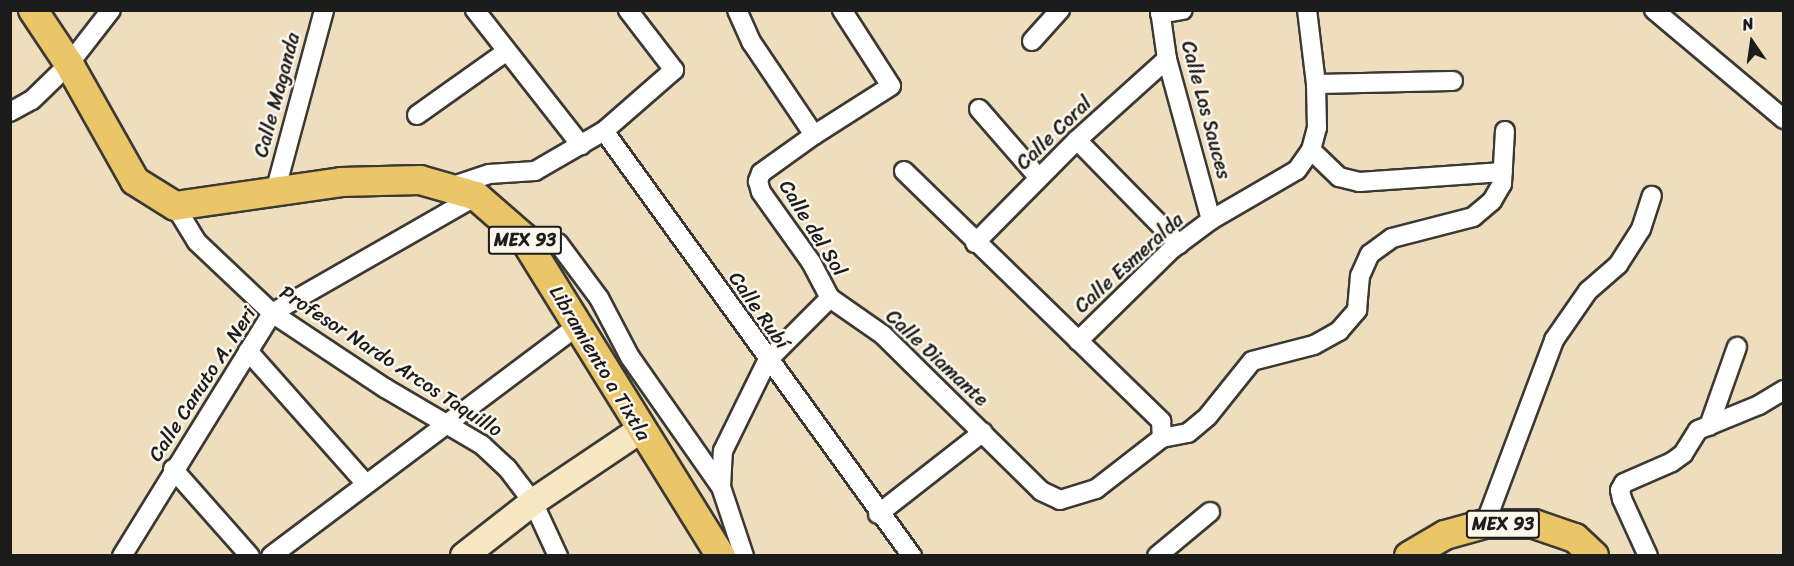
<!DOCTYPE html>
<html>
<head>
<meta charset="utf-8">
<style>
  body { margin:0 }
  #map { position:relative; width:1794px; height:566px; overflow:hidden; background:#eedebe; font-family:Sriracha,sans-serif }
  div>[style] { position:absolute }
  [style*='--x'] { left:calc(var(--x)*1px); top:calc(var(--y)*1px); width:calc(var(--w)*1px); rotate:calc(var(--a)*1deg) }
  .roads { filter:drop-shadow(2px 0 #3c3934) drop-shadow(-2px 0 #3c3934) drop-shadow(0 2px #3c3934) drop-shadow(0 -2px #3c3934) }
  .street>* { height:18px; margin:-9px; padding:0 9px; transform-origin:9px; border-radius:9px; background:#fff }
  .secondary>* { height:26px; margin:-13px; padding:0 13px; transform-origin:13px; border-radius:13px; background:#f7e8c3 }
  .primary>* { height:28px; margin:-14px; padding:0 14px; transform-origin:14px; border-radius:14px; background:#ebc669 }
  span { translate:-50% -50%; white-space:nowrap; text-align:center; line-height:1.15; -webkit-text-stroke:5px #fbf7ec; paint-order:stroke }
  .shield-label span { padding:2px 4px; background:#fbf7ec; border:2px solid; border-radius:4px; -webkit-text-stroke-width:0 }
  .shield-label { font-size:18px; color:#1c1c1c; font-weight:700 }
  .street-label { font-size:20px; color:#1c1c1c }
  .frame { position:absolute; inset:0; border:12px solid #1c1c1c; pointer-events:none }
  .north { position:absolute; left:1722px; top:12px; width:60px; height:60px; -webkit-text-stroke:4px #fbf7ec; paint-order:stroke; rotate:347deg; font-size:16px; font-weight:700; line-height:24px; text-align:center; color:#1c1c1c }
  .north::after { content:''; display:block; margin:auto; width:21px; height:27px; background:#1c1c1c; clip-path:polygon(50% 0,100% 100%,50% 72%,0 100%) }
</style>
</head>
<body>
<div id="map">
  <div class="roads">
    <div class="street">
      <div style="--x:475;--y:10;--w:172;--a:51.9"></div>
      <div style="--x:737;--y:10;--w:36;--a:66"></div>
      <div style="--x:752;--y:43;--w:111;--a:56"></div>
      <div style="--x:842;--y:10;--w:90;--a:57.2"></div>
      <div style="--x:891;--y:86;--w:91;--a:147.5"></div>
      <div style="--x:814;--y:135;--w:65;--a:144.4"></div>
      <div style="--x:761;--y:173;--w:9;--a:111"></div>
      <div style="--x:758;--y:181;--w:11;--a:75"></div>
      <div style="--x:761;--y:192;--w:86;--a:54.5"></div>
      <div style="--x:811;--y:262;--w:41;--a:62.2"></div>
      <div style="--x:830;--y:298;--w:65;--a:34.9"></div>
      <div style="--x:883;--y:335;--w:222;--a:44.6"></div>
      <div style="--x:1041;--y:491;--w:21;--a:25"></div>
      <div style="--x:1060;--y:500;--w:38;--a:-17"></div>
      <div style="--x:1096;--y:489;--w:83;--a:-37.7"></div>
      <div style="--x:1160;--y:10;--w:49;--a:81.9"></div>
      <div style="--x:1167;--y:59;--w:167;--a:74.7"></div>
      <div style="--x:1654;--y:10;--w:170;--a:40"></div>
      <div style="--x:1160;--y:14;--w:23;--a:-10"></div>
      <div style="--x:1032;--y:41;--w:42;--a:-47.9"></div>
      <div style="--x:1316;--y:84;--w:137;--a:-1.3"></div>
      <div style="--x:979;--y:109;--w:91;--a:49"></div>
      <div style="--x:10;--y:112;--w:25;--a:-29"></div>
      <div style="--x:32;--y:100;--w:52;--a:-44.2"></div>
      <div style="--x:69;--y:64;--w:68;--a:-52.1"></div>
      <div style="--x:417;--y:115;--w:110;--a:-35.4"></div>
      <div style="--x:604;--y:131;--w:525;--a:54.07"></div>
      <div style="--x:1077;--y:140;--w:146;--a:45.6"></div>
      <div style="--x:1311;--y:150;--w:39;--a:44"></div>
      <div style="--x:1339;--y:177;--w:21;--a:14"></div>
      <div style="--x:1359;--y:182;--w:144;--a:-4"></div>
      <div style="--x:904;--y:171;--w:359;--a:44.2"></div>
      <div style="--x:1161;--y:421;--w:17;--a:87"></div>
      <div style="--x:447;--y:188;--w:44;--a:-18.4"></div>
      <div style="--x:489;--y:174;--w:46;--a:-3.7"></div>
      <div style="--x:535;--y:171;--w:80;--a:-30.1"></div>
      <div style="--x:604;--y:131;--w:93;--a:-41.1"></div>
      <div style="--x:674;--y:70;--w:76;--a:-127.5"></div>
      <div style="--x:275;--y:192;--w:188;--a:-74.9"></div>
      <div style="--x:175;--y:206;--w:42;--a:58.6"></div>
      <div style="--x:197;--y:242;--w:103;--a:43.4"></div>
      <div style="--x:272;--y:313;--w:136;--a:33.6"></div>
      <div style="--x:385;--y:388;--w:113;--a:30.4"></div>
      <div style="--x:482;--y:445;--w:34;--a:43"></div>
      <div style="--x:507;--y:468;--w:43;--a:52.6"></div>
      <div style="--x:533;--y:502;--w:60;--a:65.2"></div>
      <div style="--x:558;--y:243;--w:69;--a:53.3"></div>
      <div style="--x:599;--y:298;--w:67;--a:62.3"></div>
      <div style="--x:630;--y:357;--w:159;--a:55"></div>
      <div style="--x:975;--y:243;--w:145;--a:-45.3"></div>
      <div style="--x:1077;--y:140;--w:121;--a:-42"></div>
      <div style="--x:1078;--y:341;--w:132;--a:-44.4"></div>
      <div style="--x:1172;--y:249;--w:49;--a:-36.6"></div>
      <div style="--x:1211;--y:220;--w:99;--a:-30.2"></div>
      <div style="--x:1297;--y:170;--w:24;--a:-55"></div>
      <div style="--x:1311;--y:150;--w:23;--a:-75"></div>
      <div style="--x:1317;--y:128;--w:44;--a:-91.3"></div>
      <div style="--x:1316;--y:84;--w:75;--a:-96.9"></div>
      <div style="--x:248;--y:351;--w:176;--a:48.4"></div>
      <div style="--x:1709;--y:426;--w:84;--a:-70.5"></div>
      <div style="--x:1162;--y:438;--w:26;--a:-11"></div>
      <div style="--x:1188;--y:433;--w:26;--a:-40"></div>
      <div style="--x:1208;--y:416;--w:70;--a:-51.3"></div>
      <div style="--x:1252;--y:361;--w:64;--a:-14.5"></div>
      <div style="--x:1314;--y:345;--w:29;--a:-29"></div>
      <div style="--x:1339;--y:331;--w:28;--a:-49"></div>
      <div style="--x:1357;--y:310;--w:34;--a:-85"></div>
      <div style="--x:1360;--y:276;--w:24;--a:-66"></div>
      <div style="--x:1370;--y:254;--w:27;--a:-36"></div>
      <div style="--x:1392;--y:238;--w:84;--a:-14.5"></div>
      <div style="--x:1473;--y:217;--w:25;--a:-40"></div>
      <div style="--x:1492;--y:201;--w:20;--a:-60"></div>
      <div style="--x:1502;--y:184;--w:53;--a:-86.8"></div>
      <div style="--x:173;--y:469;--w:116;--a:48.5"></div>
      <div style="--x:878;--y:514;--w:133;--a:-38"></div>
      <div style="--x:1485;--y:524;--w:197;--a:-69.4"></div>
      <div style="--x:1554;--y:340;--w:60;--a:-55.2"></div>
      <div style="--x:1588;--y:291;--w:40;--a:-41"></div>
      <div style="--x:1618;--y:265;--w:43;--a:-57.4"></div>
      <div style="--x:1641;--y:229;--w:35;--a:-72"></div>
      <div style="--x:122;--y:556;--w:286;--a:-58.3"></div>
      <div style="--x:272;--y:313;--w:235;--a:-29.8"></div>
      <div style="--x:271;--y:556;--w:383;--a:-36.9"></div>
      <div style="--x:744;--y:556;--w:73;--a:-108.4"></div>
      <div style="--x:721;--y:487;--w:36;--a:-87"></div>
      <div style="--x:723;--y:451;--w:100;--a:-63.9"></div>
      <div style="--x:767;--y:361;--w:89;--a:-45"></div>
      <div style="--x:1157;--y:556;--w:69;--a:-39.7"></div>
      <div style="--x:1648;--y:556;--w:63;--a:-114.5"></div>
      <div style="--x:1622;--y:499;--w:9;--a:-103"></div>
      <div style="--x:1620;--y:490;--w:8;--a:-60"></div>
      <div style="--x:1624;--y:483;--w:52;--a:-23.6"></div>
      <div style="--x:1672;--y:462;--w:14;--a:-36"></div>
      <div style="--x:1683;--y:454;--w:28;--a:-58"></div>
      <div style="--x:1698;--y:430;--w:66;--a:-22.3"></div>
      <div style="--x:1759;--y:405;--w:29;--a:-31"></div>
    </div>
    <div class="secondary">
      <div style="--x:464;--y:556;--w:88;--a:-38"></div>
      <div style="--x:533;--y:502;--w:129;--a:-33.9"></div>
    </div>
    <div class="primary">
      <div style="--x:33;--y:10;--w:65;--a:56.3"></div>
      <div style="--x:69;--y:64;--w:134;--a:60.6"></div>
      <div style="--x:135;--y:181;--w:47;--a:32"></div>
      <div style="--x:175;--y:206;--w:168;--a:-8.2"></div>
      <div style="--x:341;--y:182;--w:79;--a:-1.5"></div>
      <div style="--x:420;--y:180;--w:58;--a:15.9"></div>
      <div style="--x:476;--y:196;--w:62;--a:41.1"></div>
      <div style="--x:523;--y:237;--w:375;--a:58.2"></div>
      <div style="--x:1409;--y:556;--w:42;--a:-30.3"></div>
      <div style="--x:1445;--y:535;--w:41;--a:-15.4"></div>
      <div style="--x:1485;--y:524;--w:49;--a:0"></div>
      <div style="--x:1534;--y:524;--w:43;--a:18.9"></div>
      <div style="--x:1575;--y:538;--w:26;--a:43"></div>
    </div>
  </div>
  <div class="shield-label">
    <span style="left:525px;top:240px">MEX 93</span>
    <span style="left:1503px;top:524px">MEX 93</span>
  </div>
  <div class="street-label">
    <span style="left:277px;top:95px;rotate:-75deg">Calle Maganda</span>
    <span style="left:1206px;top:110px;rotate:75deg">Calle Los Sauces</span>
    <span style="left:1054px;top:133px;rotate:-44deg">Calle Coral</span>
    <span style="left:813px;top:228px;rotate:58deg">Calle del Sol</span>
    <span style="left:1129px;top:263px;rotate:-42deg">Calle Esmeralda</span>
    <span style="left:759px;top:310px;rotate:55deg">Calle Rubí</span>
    <span style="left:937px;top:358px;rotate:43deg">Calle Diamante</span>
    <span style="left:391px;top:361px;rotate:33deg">Profesor Nardo Arcos Taquillo</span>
    <span style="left:600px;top:363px;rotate:59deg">Libramiento a Tixtla</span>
    <span style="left:202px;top:384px;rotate:-57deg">Calle Canuto A. Neri</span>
  </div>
  <div class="frame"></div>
  <div class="north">N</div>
</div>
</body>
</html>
